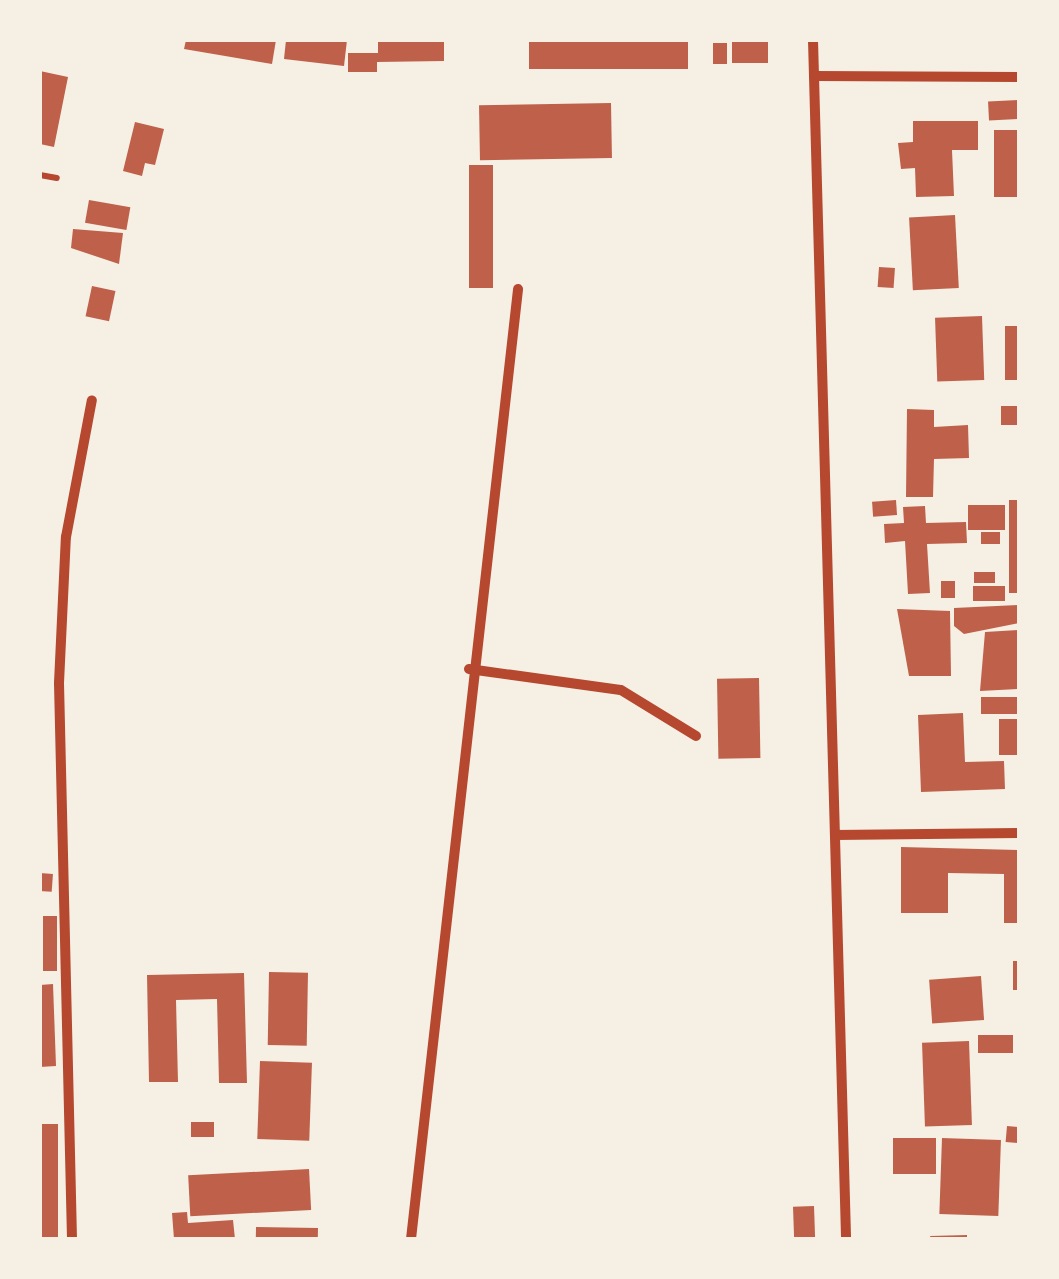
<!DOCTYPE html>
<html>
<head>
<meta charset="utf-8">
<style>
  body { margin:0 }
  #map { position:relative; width:1059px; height:1279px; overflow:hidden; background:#f6efe4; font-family:"Fira Sans",sans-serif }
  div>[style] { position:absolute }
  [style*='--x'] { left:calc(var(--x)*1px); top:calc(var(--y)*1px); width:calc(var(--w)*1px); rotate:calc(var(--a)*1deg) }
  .building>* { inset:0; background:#bf614a; transform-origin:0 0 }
  .service>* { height:6px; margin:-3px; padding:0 3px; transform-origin:3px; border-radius:3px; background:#b5482f }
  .minor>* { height:10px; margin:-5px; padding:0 5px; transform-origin:5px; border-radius:5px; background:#b5482f }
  span { translate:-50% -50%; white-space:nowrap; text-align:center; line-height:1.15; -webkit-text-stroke:8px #f6efe4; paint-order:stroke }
  .frame { position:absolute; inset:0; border:42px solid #f6efe4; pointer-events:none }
</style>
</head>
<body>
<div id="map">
  <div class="building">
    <div style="clip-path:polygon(186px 40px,276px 40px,272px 64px,184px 49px)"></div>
    <div style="clip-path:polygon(286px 40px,347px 40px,344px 66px,284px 59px)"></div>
    <div style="clip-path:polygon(378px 40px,444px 40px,444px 61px,377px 62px,377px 72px,348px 72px,348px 53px,378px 53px)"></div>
    <div style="left:529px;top:40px;width:159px;height:29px"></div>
    <div style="left:732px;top:40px;width:36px;height:23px"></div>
    <div style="left:713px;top:43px;width:14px;height:21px"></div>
    <div style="clip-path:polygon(40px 71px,68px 77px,54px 147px,40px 144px)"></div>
    <div style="left:1018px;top:100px;width:19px;height:30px;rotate:87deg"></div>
    <div style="left:611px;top:103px;width:55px;height:132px;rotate:89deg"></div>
    <div style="clip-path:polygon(913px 121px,978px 121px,978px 150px,952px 150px,954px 196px,916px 197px,915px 168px,901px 169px,898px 143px,913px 142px)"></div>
    <div style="clip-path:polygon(135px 122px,164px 129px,155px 165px,145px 163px,142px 176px,123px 171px)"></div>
    <div style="left:994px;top:130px;width:25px;height:67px"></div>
    <div style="left:469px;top:165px;width:24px;height:123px"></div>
    <div style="left:89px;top:200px;width:42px;height:23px;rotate:10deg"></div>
    <div style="left:955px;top:215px;width:73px;height:46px;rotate:87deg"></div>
    <div style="clip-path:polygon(73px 229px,123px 233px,119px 264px,71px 248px)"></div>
    <div style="left:879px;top:267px;width:16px;height:20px;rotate:4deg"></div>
    <div style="left:92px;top:286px;width:24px;height:31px;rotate:12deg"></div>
    <div style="left:982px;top:316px;width:64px;height:47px;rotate:88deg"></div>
    <div style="left:1005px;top:326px;width:14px;height:54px"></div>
    <div style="left:1019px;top:406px;width:19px;height:18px;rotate:90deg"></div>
    <div style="clip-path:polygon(907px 409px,934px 410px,934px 427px,968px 425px,969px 458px,934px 459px,933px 497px,906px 497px)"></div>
    <div style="left:896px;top:500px;width:15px;height:24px;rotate:86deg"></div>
    <div style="left:1009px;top:500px;width:10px;height:93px"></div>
    <div style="left:968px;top:505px;width:37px;height:25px"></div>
    <div style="clip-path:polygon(925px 506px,926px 523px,966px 522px,967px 543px,927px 544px,930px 593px,908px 594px,905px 541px,885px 543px,884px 524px,904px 523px,903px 507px)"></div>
    <div style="left:981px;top:532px;width:19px;height:12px"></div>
    <div style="left:974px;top:572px;width:21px;height:11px"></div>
    <div style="left:941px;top:581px;width:14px;height:17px"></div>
    <div style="left:973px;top:586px;width:32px;height:15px"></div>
    <div style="clip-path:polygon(1019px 605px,1019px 623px,964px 634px,954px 626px,954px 608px)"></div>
    <div style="clip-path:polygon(897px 609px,950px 611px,951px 676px,909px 676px)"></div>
    <div style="clip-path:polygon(1018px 630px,1019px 689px,980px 691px,985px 632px)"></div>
    <div style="left:759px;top:678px;width:80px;height:42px;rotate:89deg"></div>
    <div style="left:1019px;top:697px;width:17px;height:38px;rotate:90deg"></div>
    <div style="clip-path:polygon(963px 713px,965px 762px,1004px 761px,1005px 789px,921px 792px,918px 715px)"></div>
    <div style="left:1019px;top:719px;width:36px;height:20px;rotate:90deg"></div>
    <div style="clip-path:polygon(901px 847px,1019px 850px,1019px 923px,1004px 923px,1004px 874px,948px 873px,948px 913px,901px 913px)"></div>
    <div style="left:40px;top:873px;width:13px;height:18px;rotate:4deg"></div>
    <div style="left:43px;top:916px;width:14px;height:55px"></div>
    <div style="left:1013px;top:961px;width:6px;height:29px"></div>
    <div style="left:269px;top:972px;width:39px;height:73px;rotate:1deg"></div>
    <div style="clip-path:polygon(244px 973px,247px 1083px,219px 1083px,217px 999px,176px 1000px,178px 1082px,149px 1082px,147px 975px)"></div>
    <div style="left:981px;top:976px;width:44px;height:52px;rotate:86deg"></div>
    <div style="clip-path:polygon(53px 984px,56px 1066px,40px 1067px,40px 985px)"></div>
    <div style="left:978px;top:1035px;width:35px;height:18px"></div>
    <div style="left:969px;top:1041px;width:84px;height:47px;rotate:88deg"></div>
    <div style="left:260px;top:1061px;width:52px;height:78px;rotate:2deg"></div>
    <div style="left:214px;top:1122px;width:15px;height:23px;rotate:90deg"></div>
    <div style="left:40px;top:1124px;width:18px;height:115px"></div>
    <div style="left:1007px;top:1126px;width:12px;height:16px;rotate:5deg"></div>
    <div style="left:893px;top:1138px;width:43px;height:36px"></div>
    <div style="left:942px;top:1138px;width:59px;height:76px;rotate:2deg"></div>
    <div style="left:309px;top:1169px;width:41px;height:121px;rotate:87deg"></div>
    <div style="left:814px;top:1206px;width:33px;height:21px;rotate:88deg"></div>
    <div style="clip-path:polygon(187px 1212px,188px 1223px,233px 1220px,235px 1239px,174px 1239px,172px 1213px)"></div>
    <div style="left:256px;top:1227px;width:62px;height:12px;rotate:1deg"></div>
    <div style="clip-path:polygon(967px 1235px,967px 1239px,931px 1239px,930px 1236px)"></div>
  </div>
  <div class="service">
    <div style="--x:40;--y:175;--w:17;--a:10"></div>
  </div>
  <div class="minor">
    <div style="--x:813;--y:40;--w:1199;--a:88.42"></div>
    <div style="--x:814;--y:76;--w:205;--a:0.3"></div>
    <div style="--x:469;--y:669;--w:153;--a:7.9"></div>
    <div style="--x:621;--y:690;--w:88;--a:31.5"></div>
    <div style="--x:835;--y:835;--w:184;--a:-0.6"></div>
    <div style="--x:72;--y:1239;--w:556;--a:-91.34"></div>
    <div style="--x:59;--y:683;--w:146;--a:-87.3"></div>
    <div style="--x:66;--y:537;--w:139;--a:-79.3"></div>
    <div style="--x:411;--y:1239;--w:956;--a:-83.57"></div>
  </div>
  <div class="frame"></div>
</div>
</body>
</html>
